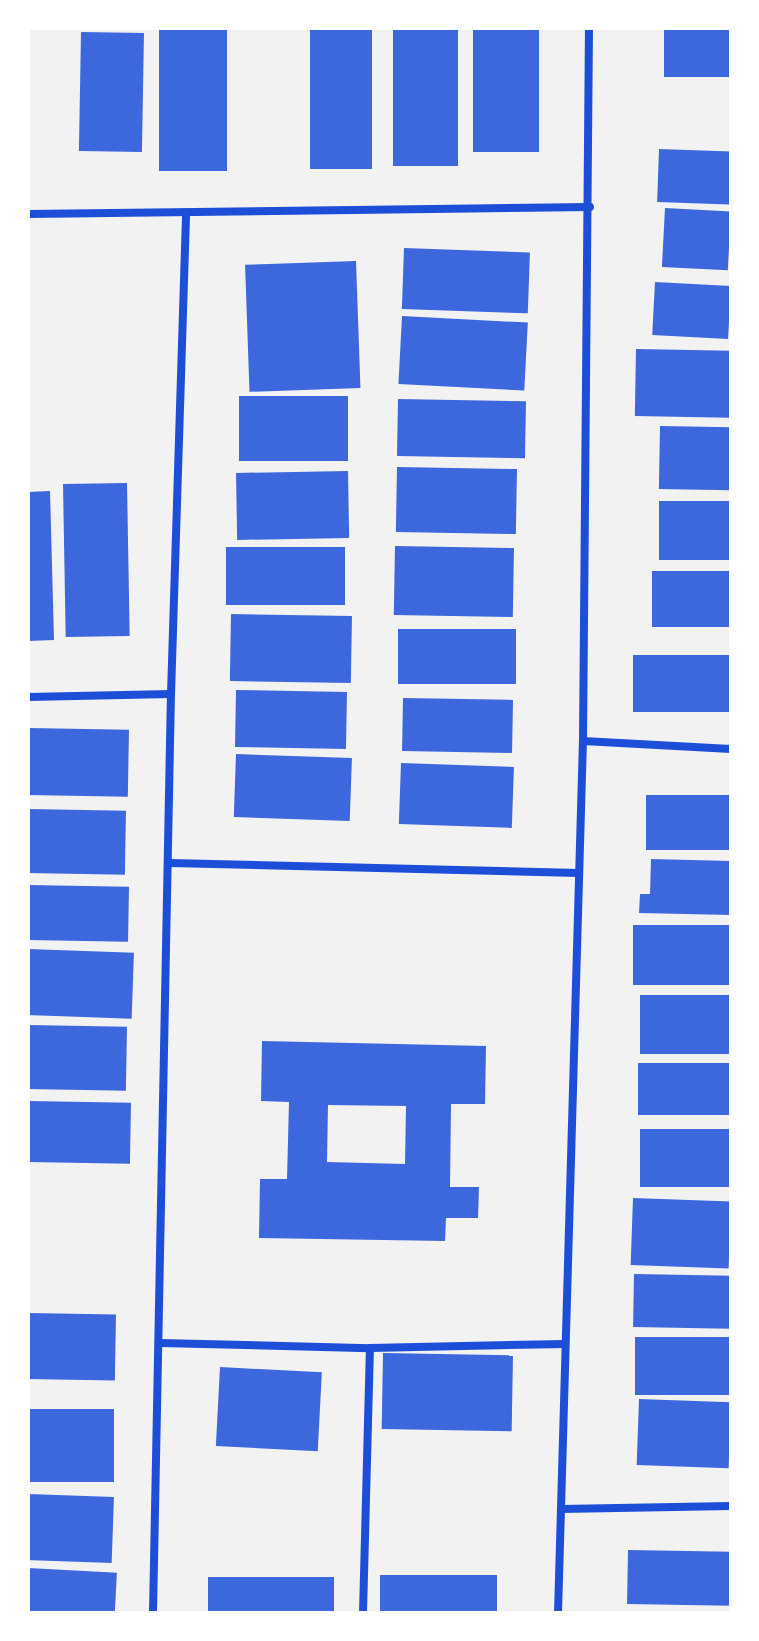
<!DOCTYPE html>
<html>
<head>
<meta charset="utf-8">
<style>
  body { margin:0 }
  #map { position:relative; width:759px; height:1641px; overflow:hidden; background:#f2f2f2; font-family:"Source Sans 3",sans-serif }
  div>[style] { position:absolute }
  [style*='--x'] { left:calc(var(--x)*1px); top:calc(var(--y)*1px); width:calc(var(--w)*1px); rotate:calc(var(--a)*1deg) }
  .building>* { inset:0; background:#3d67dc; transform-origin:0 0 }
  .minor>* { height:8px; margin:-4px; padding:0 4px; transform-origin:4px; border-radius:4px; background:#1d4ed8 }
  span { translate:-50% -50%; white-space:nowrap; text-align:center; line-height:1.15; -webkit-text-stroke:6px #fff; paint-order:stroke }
  .frame { position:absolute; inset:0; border:30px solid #fff; pointer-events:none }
</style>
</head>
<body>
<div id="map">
  <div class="building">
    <div style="left:159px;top:28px;width:68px;height:143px"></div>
    <div style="left:393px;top:28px;width:65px;height:138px"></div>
    <div style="left:473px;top:28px;width:66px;height:124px"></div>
    <div style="left:664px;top:28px;width:67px;height:49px"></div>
    <div style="left:310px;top:30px;width:62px;height:139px"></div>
    <div style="left:81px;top:32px;width:63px;height:119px;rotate:1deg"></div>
    <div style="left:659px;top:149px;width:72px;height:53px;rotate:2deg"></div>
    <div style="left:665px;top:208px;width:66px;height:59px;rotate:3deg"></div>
    <div style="left:404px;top:248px;width:126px;height:61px;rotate:2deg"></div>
    <div style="left:356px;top:261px;width:127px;height:111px;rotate:88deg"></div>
    <div style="left:655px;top:282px;width:76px;height:53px;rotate:3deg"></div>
    <div style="left:402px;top:316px;width:126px;height:68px;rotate:3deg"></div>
    <div style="left:636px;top:349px;width:95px;height:67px;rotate:1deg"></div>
    <div style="left:348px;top:396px;width:65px;height:109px;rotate:90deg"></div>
    <div style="left:398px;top:399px;width:128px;height:57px;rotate:1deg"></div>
    <div style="left:660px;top:426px;width:71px;height:63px;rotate:1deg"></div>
    <div style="left:397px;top:467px;width:120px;height:65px;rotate:1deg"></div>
    <div style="left:348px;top:471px;width:67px;height:112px;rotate:89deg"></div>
    <div style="left:127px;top:483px;width:153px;height:64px;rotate:89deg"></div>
    <div style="clip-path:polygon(50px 491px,54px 640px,28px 641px,28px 492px)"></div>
    <div style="left:659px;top:501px;width:72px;height:59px"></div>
    <div style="left:395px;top:546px;width:119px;height:69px;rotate:1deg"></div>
    <div style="left:226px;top:547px;width:119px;height:58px"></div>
    <div style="left:652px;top:571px;width:79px;height:56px"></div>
    <div style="left:231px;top:614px;width:121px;height:67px;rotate:1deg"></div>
    <div style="left:398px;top:629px;width:118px;height:55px"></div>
    <div style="left:633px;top:655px;width:98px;height:57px"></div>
    <div style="left:236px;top:690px;width:111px;height:57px;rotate:1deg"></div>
    <div style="left:403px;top:698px;width:110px;height:53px;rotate:1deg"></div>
    <div style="left:28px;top:728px;width:101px;height:67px;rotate:1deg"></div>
    <div style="left:236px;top:754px;width:116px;height:63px;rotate:2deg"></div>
    <div style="left:401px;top:763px;width:113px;height:61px;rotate:2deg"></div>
    <div style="left:646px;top:795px;width:85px;height:55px"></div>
    <div style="left:28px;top:809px;width:98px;height:64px;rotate:1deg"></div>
    <div style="clip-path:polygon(651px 859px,731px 861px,731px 915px,639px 913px,640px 894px,650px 894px)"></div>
    <div style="left:28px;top:885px;width:101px;height:55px;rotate:1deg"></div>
    <div style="left:731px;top:925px;width:60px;height:98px;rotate:90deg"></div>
    <div style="left:28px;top:949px;width:106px;height:66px;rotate:2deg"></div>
    <div style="left:640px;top:995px;width:91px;height:59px"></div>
    <div style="left:28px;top:1025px;width:99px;height:64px;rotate:1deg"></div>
    <div style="clip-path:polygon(evenodd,262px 1041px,486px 1046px,485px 1104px,451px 1104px,450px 1187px,479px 1187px,478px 1218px,446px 1218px,445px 1241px,259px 1238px,260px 1179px,287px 1179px,289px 1102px,261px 1101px,262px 1041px,328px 1105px,406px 1106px,405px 1164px,327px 1162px,328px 1105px)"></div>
    <div style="left:731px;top:1063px;width:52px;height:93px;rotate:90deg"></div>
    <div style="left:28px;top:1101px;width:103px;height:61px;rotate:1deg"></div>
    <div style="left:640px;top:1129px;width:91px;height:58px"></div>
    <div style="left:633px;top:1198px;width:98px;height:67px;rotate:2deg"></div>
    <div style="left:634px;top:1274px;width:97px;height:53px;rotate:1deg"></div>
    <div style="left:28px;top:1313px;width:88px;height:66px;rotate:1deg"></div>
    <div style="left:635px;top:1337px;width:96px;height:58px"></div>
    <div style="left:383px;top:1353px;width:130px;height:76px;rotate:1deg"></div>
    <div style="left:220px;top:1367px;width:102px;height:79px;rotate:3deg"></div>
    <div style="left:639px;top:1399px;width:92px;height:66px;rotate:2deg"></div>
    <div style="left:28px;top:1409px;width:86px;height:73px"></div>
    <div style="left:28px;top:1494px;width:86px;height:66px;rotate:2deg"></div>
    <div style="left:628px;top:1550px;width:103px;height:54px;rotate:1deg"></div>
    <div style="left:28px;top:1568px;width:89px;height:45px;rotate:3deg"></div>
    <div style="left:380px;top:1575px;width:117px;height:38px"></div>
    <div style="left:334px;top:1577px;width:36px;height:126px;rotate:90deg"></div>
  </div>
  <div class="minor">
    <div style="--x:28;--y:214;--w:562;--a:-0.71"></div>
    <div style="--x:28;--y:697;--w:143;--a:-1.2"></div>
    <div style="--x:583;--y:741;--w:148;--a:3.1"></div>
    <div style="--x:170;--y:863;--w:409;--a:1.4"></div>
    <div style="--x:160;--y:1343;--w:210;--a:1.4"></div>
    <div style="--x:561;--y:1509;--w:170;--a:-1"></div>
    <div style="--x:153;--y:1613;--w:919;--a:-88.88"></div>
    <div style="--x:171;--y:694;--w:481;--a:-88.2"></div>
    <div style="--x:363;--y:1613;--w:265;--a:-88.5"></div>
    <div style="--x:370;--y:1348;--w:195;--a:-1.2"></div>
    <div style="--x:558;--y:1613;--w:872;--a:-88.36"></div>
    <div style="--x:583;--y:741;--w:713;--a:-89.52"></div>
  </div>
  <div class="frame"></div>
</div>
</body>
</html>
